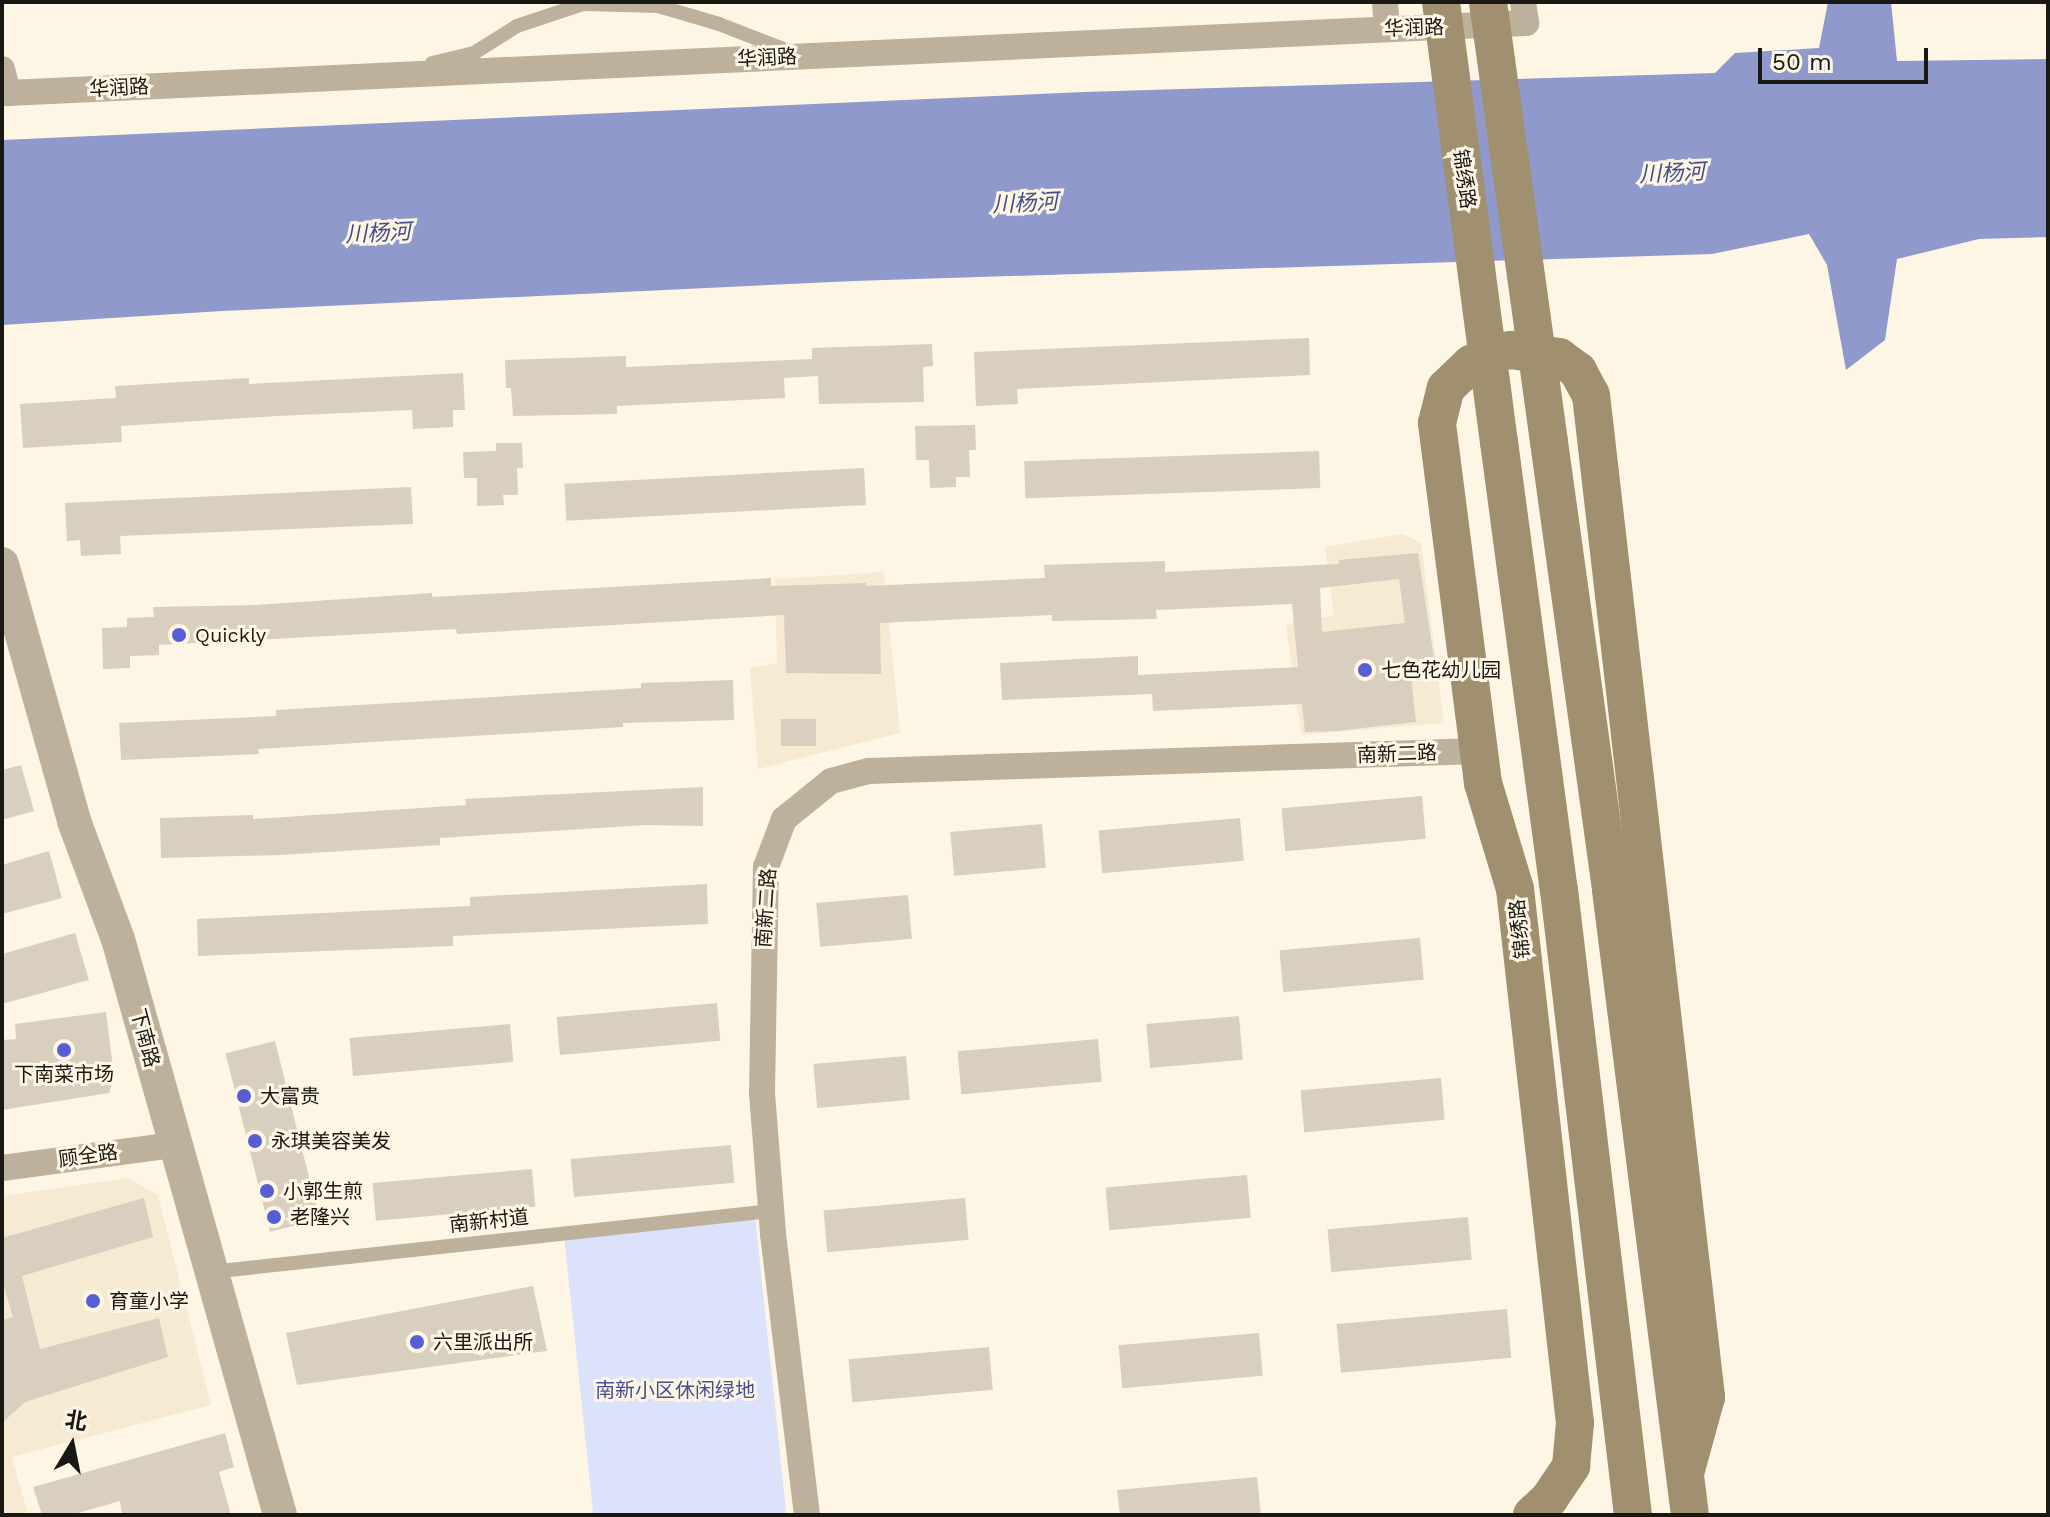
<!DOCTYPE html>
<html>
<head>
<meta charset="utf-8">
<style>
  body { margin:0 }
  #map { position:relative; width:2050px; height:1517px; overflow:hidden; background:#fef6e5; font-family:"Work Sans","Noto Sans SC",sans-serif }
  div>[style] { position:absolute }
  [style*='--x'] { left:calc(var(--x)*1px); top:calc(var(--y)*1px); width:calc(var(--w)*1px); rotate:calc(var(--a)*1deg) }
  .built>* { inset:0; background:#f6ead3 }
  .green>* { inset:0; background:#dce1fc; transform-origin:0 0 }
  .water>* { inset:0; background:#9099cb }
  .building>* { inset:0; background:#d8cfbf; transform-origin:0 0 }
  .service>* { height:14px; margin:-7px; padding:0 7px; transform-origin:7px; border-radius:7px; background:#bdb19b }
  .minor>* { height:26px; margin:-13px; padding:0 13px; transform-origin:13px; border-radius:13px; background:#bdb19b }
  .tertiary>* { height:34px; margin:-17px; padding:0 17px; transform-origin:17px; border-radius:17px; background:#bdb19b }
  .secondary>* { height:38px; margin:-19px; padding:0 19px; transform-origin:19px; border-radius:19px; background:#a0906f }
  .secondary-bridge>* { height:38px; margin:-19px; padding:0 19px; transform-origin:19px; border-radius:19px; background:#a0906f }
  .dots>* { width:22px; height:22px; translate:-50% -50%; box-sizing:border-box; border:4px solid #fef6e5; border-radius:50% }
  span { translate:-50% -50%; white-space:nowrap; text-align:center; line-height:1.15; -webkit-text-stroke:6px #fef6e5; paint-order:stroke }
  .street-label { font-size:20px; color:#1a1812 }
  .poi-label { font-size:20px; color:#1a1812 }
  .left { translate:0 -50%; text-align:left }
  .park-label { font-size:20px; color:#484f8f }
  .water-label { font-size:22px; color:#444c8b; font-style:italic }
  .frame { position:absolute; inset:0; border:4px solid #1a1812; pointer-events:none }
  .north { position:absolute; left:32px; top:1405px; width:80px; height:80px; -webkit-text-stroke:6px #fef6e5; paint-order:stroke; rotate:10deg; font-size:22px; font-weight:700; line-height:32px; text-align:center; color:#1a1812 }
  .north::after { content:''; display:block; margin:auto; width:28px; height:36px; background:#1a1812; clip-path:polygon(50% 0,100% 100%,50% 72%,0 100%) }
  .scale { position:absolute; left:1758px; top:48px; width:170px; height:36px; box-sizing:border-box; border:4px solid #1a1812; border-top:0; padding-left:10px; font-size:24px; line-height:28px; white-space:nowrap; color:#1a1812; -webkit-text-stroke:6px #fef6e5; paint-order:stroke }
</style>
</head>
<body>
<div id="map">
  <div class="built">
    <div style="clip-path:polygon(1403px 534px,1421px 543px,1444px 723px,1301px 735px,1286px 625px,1334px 615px,1325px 547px)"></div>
    <div style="clip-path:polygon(884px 572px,900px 733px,758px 769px,750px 668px,777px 663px,775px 579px)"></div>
    <div style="clip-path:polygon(128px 1178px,158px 1195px,211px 1405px,12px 1457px,28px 1515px,2px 1515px,2px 1196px)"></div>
  </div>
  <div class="green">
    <div style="left:755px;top:1216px;width:301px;height:192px;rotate:84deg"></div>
  </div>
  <div class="water">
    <div style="clip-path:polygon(1828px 2px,1891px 2px,1897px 61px,2048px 59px,2048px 237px,1979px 239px,1897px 259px,1885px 340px,1846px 370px,1827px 265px,1809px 234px,1712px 254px,854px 281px,222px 311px,2px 325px,2px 140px,1084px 92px,1715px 73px,1735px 53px,1819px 48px)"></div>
  </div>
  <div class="building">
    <div style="clip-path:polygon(1309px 338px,1310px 375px,1017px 389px,1018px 404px,976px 406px,974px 352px)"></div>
    <div style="clip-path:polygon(932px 344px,933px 366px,923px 367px,924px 402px,819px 404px,818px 376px,784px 378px,785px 398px,617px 406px,617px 414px,513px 416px,511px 388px,506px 388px,505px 360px,626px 356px,626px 367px,812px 359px,812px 348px)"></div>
    <div style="clip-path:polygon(463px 373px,465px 410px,453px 410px,453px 427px,413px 429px,412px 410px,277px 416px,121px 426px,122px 442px,23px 448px,20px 404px,116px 398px,115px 386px,249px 378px,249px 384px)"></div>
    <div style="clip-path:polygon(975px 425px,976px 450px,969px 450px,970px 477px,956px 477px,956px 487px,930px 488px,929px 460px,916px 460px,915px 426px)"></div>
    <div style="clip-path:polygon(496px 443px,522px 443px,523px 468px,517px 468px,518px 495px,503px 495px,504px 505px,477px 506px,477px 478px,464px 478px,463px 452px,496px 451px)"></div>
    <div style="left:1319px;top:451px;width:37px;height:295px;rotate:88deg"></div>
    <div style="left:864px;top:468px;width:37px;height:300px;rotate:87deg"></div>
    <div style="clip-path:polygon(411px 487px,413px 524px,120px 536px,121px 554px,81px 556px,80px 540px,67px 541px,65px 503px)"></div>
    <div style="clip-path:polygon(evenodd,1418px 553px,1435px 665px,1410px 668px,1416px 722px,1336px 731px,1305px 732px,1302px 704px,1153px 711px,1152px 694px,1002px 700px,1000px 663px,1138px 656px,1138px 675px,1298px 667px,1292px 604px,1156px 610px,1157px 619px,1052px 621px,1052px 615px,880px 623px,881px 674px,786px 673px,784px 615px,457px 634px,456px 629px,159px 645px,159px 655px,130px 656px,130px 668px,103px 669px,102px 628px,127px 627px,127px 618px,154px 617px,153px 607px,256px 605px,432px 593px,432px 597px,771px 578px,771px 586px,866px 583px,866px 586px,1045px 578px,1044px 565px,1165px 561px,1165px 572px,1339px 564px,1339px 560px,1418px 553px,1399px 579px,1405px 623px,1322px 632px,1320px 588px,1399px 579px)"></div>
    <div style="clip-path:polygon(733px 680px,734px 720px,623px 723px,623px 727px,258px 749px,259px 754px,121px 760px,119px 723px,276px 716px,276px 710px,641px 688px,641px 683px)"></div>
    <div style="left:781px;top:719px;width:35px;height:27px"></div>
    <div style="clip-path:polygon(21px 765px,34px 811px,2px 820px,2px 770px)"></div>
    <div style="clip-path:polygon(703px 787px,703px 826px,647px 825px,440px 838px,440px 845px,280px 855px,161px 858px,160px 818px,253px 815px,253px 819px,466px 805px,465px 799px)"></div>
    <div style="left:1422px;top:796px;width:43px;height:141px;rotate:85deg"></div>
    <div style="left:1240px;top:818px;width:43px;height:142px;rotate:85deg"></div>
    <div style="left:1042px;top:824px;width:44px;height:92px;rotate:85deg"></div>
    <div style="clip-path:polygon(49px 851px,62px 898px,2px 914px,2px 865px)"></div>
    <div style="clip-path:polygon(707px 884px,708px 924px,453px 936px,453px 946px,198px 956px,197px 919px,470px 906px,470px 897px)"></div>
    <div style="left:908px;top:895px;width:44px;height:92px;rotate:85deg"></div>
    <div style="clip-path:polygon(75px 933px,89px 980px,2px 1004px,2px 954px)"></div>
    <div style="left:1420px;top:938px;width:42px;height:141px;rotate:85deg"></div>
    <div style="left:717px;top:1003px;width:38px;height:161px;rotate:85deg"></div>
    <div style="clip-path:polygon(106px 1012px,114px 1076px,109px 1093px,2px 1110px,2px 1040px,16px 1039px,15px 1024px)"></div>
    <div style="left:1239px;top:1016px;width:44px;height:93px;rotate:85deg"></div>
    <div style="left:510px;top:1024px;width:38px;height:161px;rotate:85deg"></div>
    <div style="left:1098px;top:1039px;width:43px;height:141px;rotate:85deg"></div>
    <div style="left:275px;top:1041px;width:184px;height:51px;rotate:76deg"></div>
    <div style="left:906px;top:1056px;width:44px;height:93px;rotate:85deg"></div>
    <div style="left:1441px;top:1078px;width:42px;height:141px;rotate:85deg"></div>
    <div style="left:731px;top:1145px;width:38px;height:161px;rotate:85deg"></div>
    <div style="left:532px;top:1169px;width:38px;height:160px;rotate:85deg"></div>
    <div style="left:1247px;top:1175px;width:43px;height:142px;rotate:85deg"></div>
    <div style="clip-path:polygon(144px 1198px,153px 1237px,22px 1276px,40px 1349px,159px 1318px,168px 1357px,25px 1402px,2px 1423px,2px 1320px,13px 1317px,2px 1280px,2px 1238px)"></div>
    <div style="left:965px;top:1198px;width:42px;height:142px;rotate:85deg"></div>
    <div style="left:1468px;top:1217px;width:43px;height:141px;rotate:85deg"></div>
    <div style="clip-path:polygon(533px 1286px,547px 1351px,297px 1385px,286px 1333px)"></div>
    <div style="left:1507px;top:1309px;width:49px;height:171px;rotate:85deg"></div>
    <div style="left:1259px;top:1333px;width:43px;height:141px;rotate:85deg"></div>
    <div style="left:989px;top:1347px;width:43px;height:141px;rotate:85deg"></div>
    <div style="clip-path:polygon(225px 1433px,234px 1467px,219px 1472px,231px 1515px,122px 1515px,120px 1501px,71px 1515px,42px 1515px,33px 1487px)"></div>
    <div style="clip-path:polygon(1257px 1477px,1261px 1515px,1120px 1515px,1117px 1490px)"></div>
  </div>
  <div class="service">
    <div style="--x:432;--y:63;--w:43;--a:-13.4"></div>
    <div style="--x:474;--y:53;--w:51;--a:-32.1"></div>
    <div style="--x:517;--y:26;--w:70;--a:-18.4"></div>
    <div style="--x:583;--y:4;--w:75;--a:1.5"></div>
    <div style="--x:658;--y:6;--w:64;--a:16.4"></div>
    <div style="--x:719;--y:24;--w:72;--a:21.2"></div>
    <div style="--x:211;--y:1272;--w:563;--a:-6.22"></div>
  </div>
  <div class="minor">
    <div style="--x:1385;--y:2;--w:27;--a:86"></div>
    <div style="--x:2;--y:69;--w:25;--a:76"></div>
    <div style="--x:8;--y:93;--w:1520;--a:-2.64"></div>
    <div style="--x:1526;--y:23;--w:21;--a:-98"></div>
    <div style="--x:2;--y:1168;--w:174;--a:-7.6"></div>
    <div style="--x:807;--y:1515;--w:284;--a:-96.9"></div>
    <div style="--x:773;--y:1233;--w:140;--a:-94.5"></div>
    <div style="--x:762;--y:1093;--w:226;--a:-89"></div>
    <div style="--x:766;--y:867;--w:51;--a:-69.4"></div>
    <div style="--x:784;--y:819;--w:60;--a:-39"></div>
    <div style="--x:831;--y:781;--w:39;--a:-15"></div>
    <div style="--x:869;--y:771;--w:610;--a:-1.88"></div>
  </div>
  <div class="tertiary">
    <div style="--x:2;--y:564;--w:267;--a:74.3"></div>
    <div style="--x:74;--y:821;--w:126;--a:69.6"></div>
    <div style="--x:118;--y:939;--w:598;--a:74.29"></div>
  </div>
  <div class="secondary">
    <div style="--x:1499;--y:442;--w:452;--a:82.4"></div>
    <div style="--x:1559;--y:890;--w:629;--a:83.25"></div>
    <div style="--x:1549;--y:442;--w:452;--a:82.1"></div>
    <div style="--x:1611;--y:890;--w:630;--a:82.8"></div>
    <div style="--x:1532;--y:1515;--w:23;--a:-43"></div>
    <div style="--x:1549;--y:1499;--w:40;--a:-56"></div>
    <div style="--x:1571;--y:1466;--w:43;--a:-84.7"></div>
    <div style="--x:1575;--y:1423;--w:537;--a:-96.41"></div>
    <div style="--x:1515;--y:889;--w:111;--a:-106.8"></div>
    <div style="--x:1483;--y:783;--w:363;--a:-97.3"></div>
    <div style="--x:1437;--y:423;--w:36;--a:-76"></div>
    <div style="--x:1446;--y:388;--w:35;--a:-44"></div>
    <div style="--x:1471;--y:364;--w:25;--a:-26"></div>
    <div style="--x:1494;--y:353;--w:17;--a:-10"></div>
    <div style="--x:1511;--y:350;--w:49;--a:8.3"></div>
    <div style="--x:1559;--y:357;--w:24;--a:36"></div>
    <div style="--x:1578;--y:371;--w:27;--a:62"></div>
    <div style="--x:1591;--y:395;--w:1009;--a:83.45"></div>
    <div style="--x:1706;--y:1397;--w:79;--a:105.4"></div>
  </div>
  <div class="secondary-bridge">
    <div style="--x:1441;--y:2;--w:444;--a:82.5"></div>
    <div style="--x:1488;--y:2;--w:444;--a:82.1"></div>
  </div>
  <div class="dots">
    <div style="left:179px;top:635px;background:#575ed5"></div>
    <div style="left:1365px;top:670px;background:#575ed5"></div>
    <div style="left:64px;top:1050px;background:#575ed5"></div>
    <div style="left:244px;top:1096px;background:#575ed5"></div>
    <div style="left:255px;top:1141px;background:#575ed5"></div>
    <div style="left:267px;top:1191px;background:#575ed5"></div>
    <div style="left:274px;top:1217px;background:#575ed5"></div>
    <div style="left:93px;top:1301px;background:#575ed5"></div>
    <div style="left:417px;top:1342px;background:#575ed5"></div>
  </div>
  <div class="street-label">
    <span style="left:1414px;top:28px;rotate:-2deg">华润路</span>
    <span style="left:767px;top:58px;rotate:-3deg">华润路</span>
    <span style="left:119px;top:88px;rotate:-3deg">华润路</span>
    <span style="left:1464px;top:179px;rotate:82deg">锦绣路</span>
    <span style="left:1397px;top:754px;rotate:-2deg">南新二路</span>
    <span style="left:766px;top:908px;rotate:-86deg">南新二路</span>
    <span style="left:1520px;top:929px;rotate:-96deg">锦绣路</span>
    <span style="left:145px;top:1038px;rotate:75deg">下南路</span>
    <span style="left:88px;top:1156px;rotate:-8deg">顾全路</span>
    <span style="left:489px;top:1221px;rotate:-6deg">南新村道</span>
  </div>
  <div class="poi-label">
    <span class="left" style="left:195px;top:635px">Quickly</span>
    <span class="left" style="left:1381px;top:670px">七色花幼儿园</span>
    <span style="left:64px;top:1074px">下南菜市场</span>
    <span class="left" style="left:260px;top:1096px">大富贵</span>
    <span class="left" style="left:271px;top:1141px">永琪美容美发</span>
    <span class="left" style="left:283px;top:1191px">小郭生煎</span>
    <span class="left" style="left:290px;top:1217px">老隆兴</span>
    <span class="left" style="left:109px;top:1301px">育童小学</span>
    <span class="left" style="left:433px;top:1342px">六里派出所</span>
  </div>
  <div class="park-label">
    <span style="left:675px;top:1390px">南新小区休闲绿地</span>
  </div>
  <div class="water-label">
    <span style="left:1672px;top:173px;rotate:-3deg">川杨河</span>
    <span style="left:1025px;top:203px;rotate:-3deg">川杨河</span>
    <span style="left:378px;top:233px;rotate:-3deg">川杨河</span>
  </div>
  <div class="frame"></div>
  <div class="north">北</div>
  <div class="scale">50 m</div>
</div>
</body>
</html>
